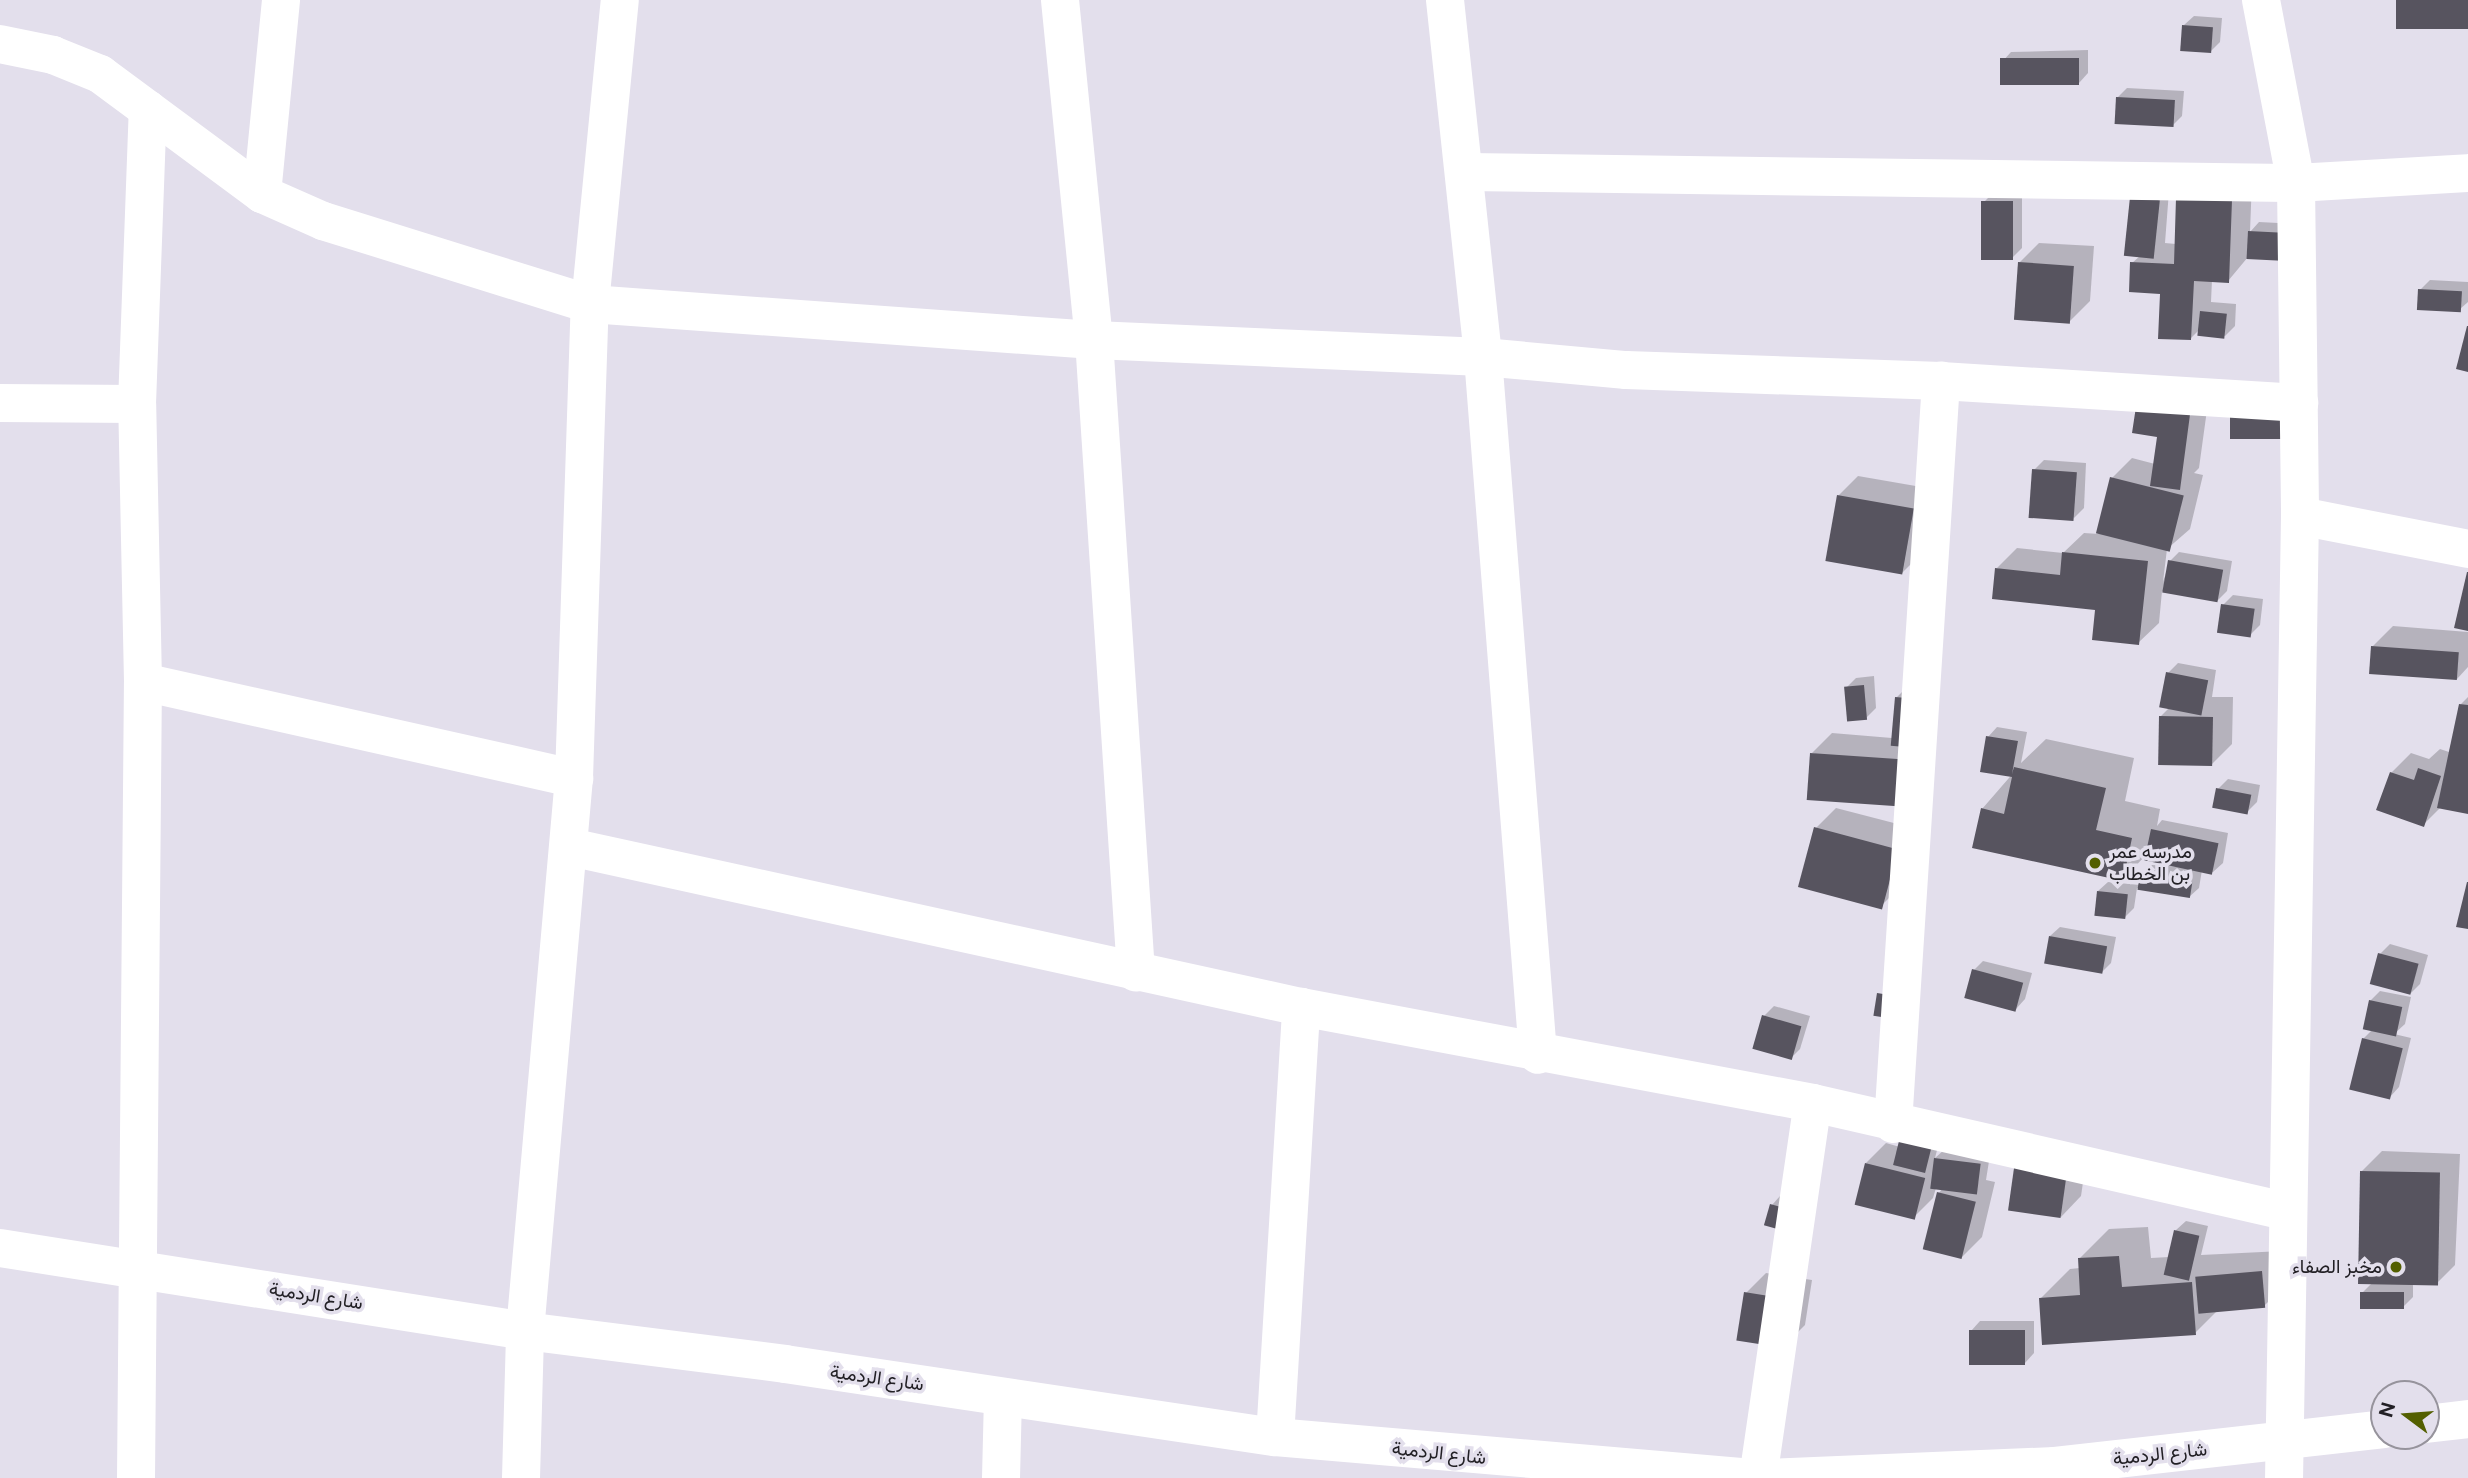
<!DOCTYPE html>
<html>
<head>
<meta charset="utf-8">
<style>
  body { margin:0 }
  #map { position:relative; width:2468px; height:1478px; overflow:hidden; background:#e3dfec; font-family:"Public Sans",Vazirmatn,sans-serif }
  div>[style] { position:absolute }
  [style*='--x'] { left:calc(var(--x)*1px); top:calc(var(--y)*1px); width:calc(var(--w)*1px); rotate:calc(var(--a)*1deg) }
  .shadow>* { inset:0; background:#0003 }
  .building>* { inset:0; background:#57545f; transform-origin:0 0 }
  .street>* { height:38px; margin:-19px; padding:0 19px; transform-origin:19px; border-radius:19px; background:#fff }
  .dots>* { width:19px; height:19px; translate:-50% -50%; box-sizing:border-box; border:4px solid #e3dfec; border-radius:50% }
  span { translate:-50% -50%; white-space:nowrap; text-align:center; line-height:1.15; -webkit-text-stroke:7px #e3dfec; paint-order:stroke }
  .poi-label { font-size:19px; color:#222025 }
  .left { translate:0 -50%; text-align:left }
  .right { translate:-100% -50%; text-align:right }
  .street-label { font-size:19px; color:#222025 }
  .north { position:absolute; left:2370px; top:1380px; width:70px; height:70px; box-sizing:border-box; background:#e3dfec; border:2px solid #96939c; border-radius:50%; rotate:286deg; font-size:19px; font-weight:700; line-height:28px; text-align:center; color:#222025 }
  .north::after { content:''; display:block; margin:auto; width:24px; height:32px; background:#535f00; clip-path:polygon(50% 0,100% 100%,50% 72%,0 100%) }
</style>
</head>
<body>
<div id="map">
  <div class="shadow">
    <div style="clip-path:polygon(2194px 16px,2222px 18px,2220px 42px,2210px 52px,2184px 25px)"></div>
    <div style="clip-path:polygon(2088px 50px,2088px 73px,2079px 83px,2002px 62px,2011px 52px)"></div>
    <div style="clip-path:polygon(2127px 88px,2184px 91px,2182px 116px,2172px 126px,2117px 98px)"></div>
    <div style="clip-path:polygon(2252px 180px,2250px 232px,2259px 222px,2297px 224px,2248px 257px,2228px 281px,2212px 280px,2211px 302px,2236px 304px,2235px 326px,2225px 336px,2200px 329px,2191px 338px,2162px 292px,2132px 263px,2140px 256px,2131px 198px,2169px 191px,2165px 243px,2176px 244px)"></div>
    <div style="clip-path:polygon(2022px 192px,2022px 248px,2012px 258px,1983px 203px,1993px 193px)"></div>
    <div style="clip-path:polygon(2039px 243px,2094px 246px,2090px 301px,2070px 321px,2019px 263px)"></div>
    <div style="clip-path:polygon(2430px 280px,2468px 282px,2468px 302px,2460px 309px,2420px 290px)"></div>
    <div style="clip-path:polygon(2210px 388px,2199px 468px,2194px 473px,2203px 475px,2190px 529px,2167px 549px,2163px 582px,2170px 561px,2179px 552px,2232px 561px,2227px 591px,2217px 601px,2162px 591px,2159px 623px,2138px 643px,2097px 608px,1997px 568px,2017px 548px,2063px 553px,2084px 533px,2099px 534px,2112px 478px,2132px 458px,2155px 464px)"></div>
    <div style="clip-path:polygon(2044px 460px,2086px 463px,2084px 508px,2074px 518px,2034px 470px)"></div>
    <div style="clip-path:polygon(1858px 476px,1933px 489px,1922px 553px,1902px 573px,1838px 496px)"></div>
    <div style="clip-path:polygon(2233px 595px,2263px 599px,2260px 625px,2250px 635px,2223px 605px)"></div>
    <div style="clip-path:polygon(2393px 626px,2468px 632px,2468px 667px,2457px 679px,2372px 647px)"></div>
    <div style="clip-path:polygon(2178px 663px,2216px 670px,2212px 697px,2233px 697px,2232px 744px,2212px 764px,2161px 716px,2170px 707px,2168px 673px)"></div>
    <div style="clip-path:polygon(1874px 676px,1876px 708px,1866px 718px,1846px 688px,1856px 678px)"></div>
    <div style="clip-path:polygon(1906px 688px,1927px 786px,1812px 753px,1832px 733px,1892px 738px,1896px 698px)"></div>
    <div style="clip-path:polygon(2468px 697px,2468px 812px,2441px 807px,2423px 825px,2391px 773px,2411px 753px,2429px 759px,2440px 749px,2449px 752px,2461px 704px)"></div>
    <div style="clip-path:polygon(1997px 727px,2027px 732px,2021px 763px,2046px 739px,2134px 758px,2125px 801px,2160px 809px,2157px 826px,2162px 820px,2228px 833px,2223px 863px,2213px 872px,2202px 870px,2199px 888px,2189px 897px,2137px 888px,2134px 908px,2124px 918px,2098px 891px,2108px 882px,2140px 885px,2142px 875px,2152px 865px,2185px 867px,2147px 854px,2122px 880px,1982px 809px,2015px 771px,2011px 775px,1988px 737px)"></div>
    <div style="clip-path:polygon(2228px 779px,2260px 785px,2257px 802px,2247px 812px,2218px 789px)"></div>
    <div style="clip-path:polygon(1836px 808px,1917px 829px,1901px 886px,1881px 906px,1816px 828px)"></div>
    <div style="clip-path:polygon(2060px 927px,2116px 937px,2111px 963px,2102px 972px,2050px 936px)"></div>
    <div style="clip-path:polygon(2390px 944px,2428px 955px,2420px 984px,2410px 994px,2380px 954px)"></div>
    <div style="clip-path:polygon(1983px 961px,2032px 973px,2025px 999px,2016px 1009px,1974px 970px)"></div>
    <div style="clip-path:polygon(2380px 991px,2411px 997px,2405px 1024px,2394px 1034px,2411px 1038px,2399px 1087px,2390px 1097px,2363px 1039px,2373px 1029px,2370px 1001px)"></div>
    <div style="clip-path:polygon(1774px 1006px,1810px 1016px,1800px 1049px,1790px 1059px,1764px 1016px)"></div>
    <div style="clip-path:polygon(1943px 1127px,1935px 1158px,1945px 1149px,1990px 1155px,1986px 1180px,1995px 1182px,1982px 1237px,1962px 1257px,1939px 1193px,1942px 1189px,1936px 1188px,1933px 1198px,1913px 1218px,1866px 1163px,1886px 1143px,1900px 1147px)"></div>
    <div style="clip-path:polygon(2088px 1149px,2081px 1196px,2061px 1217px,2017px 1162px)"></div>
    <div style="clip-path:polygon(2382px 1151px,2460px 1154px,2455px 1265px,2435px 1285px,2413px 1284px,2413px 1297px,2403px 1307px,2362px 1293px,2372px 1283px,2362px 1171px)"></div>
    <div style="clip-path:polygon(1781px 1195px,1810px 1203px,1766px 1224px,1772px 1205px)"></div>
    <div style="clip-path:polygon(2186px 1221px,2208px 1226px,2201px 1255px,2282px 1251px,2284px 1286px,2264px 1306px,2218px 1310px,2195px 1333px,2041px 1298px,2070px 1269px,2080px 1268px,2079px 1259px,2109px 1229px,2148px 1227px,2151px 1258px,2169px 1257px,2176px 1230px)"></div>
    <div style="clip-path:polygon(1766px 1273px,1812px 1280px,1805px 1325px,1785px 1345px,1746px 1293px)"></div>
    <div style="clip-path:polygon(1980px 1321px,2034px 1321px,2034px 1353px,2025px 1363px,1971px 1331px)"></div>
  </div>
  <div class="building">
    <div style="left:2396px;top:0;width:72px;height:29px"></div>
    <div style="left:2182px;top:25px;width:31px;height:26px;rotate:4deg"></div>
    <div style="left:2079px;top:58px;width:27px;height:79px;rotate:90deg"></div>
    <div style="left:2116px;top:97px;width:59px;height:27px;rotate:3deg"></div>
    <div style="left:2130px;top:197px;width:30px;height:59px;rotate:6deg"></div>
    <div style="clip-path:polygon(2176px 198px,2232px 200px,2229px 283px,2194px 281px,2191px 340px,2158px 339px,2160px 294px,2129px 292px,2130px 262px,2174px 264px)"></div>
    <div style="left:2013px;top:201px;width:59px;height:32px;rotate:90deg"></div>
    <div style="left:2248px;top:231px;width:40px;height:28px;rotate:3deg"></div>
    <div style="left:2018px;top:262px;width:56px;height:58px;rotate:4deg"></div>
    <div style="left:2418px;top:289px;width:44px;height:21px;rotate:3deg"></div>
    <div style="left:2200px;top:311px;width:27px;height:25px;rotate:6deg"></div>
    <div style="clip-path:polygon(2467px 326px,2468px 326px,2468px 372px,2456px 369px)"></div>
    <div style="clip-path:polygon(2137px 400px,2191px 407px,2180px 490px,2150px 486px,2157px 437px,2132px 433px)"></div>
    <div style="left:2282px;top:409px;width:30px;height:52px;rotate:90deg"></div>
    <div style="left:2032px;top:469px;width:45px;height:49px;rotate:4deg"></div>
    <div style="left:2110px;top:477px;width:76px;height:58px;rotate:14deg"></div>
    <div style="left:1837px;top:495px;width:78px;height:67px;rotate:10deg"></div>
    <div style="clip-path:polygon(2062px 552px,2148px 561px,2139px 645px,2092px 640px,2095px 610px,1992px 599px,1995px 568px,2060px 575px)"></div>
    <div style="left:2168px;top:560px;width:56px;height:33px;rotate:10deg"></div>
    <div style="clip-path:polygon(2467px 572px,2468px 572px,2468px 631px,2454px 628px)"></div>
    <div style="left:2221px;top:604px;width:34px;height:29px;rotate:8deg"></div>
    <div style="left:2371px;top:646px;width:88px;height:28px;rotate:4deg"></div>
    <div style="left:2166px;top:672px;width:43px;height:36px;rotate:11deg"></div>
    <div style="left:1864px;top:685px;width:35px;height:20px;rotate:85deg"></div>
    <div style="left:1895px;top:697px;width:35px;height:49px;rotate:5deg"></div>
    <div style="clip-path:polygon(2459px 704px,2468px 705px,2468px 814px,2437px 808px)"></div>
    <div style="left:2159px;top:716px;width:54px;height:49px;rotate:1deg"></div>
    <div style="clip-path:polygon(1986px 736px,2018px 741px,2012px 774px,2014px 767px,2106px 788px,2096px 830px,2132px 838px,2123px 881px,1972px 848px,1981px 808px,2004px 814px,2012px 777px,1980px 772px)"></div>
    <div style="left:1810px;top:753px;width:102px;height:47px;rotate:4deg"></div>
    <div style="clip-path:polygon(2418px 768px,2441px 776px,2424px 827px,2376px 810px,2390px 772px,2414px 780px)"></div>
    <div style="left:2216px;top:788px;width:36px;height:20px;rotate:11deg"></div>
    <div style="left:1814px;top:827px;width:87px;height:62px;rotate:15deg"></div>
    <div style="left:2151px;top:829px;width:69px;height:32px;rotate:12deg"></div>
    <div style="left:2140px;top:874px;width:53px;height:16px;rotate:9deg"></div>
    <div style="clip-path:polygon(2467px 882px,2468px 882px,2468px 929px,2456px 927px)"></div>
    <div style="left:2097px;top:891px;width:31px;height:25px;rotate:6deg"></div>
    <div style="left:2049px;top:936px;width:59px;height:28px;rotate:10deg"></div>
    <div style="left:2378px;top:953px;width:42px;height:32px;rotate:15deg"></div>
    <div style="left:1972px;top:969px;width:53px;height:30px;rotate:15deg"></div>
    <div style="left:1877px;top:993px;width:30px;height:23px;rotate:9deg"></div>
    <div style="left:2369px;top:1000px;width:34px;height:30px;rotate:12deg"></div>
    <div style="left:1762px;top:1015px;width:41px;height:35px;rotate:16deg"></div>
    <div style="left:2362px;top:1038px;width:42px;height:53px;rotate:14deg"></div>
    <div style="left:1902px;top:1129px;width:33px;height:37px;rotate:14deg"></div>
    <div style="left:1934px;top:1158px;width:47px;height:31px;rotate:7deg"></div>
    <div style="left:2015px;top:1161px;width:53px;height:50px;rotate:8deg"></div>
    <div style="left:1865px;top:1163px;width:62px;height:43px;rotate:14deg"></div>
    <div style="left:2360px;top:1171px;width:80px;height:113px;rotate:1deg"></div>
    <div style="left:1937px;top:1192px;width:40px;height:59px;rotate:14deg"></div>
    <div style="left:1770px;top:1204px;width:32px;height:22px;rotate:16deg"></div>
    <div style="left:2174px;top:1230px;width:26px;height:46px;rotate:13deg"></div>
    <div style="clip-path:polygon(2119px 1256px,2122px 1287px,2192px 1282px,2196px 1335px,2042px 1345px,2039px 1298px,2080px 1295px,2078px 1258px)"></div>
    <div style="left:2262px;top:1271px;width:37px;height:67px;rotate:85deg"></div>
    <div style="left:1744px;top:1292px;width:50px;height:49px;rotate:9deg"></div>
    <div style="left:2360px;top:1292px;width:44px;height:17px"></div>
    <div style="left:1969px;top:1330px;width:56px;height:35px"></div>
  </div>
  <div class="street">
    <div style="--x:1060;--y:0;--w:342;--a:84.3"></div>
    <div style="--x:1094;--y:340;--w:634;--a:86.2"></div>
    <div style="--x:1445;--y:0;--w:359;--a:83.9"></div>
    <div style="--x:1483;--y:357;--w:700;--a:85.49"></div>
    <div style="--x:2261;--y:0;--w:186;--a:79.2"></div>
    <div style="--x:2296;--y:183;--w:333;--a:89.3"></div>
    <div style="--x:2300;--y:516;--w:962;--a:90.95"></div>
    <div style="--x:0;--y:44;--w:54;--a:11.7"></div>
    <div style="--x:53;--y:55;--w:51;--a:22"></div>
    <div style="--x:100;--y:74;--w:202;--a:36.5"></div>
    <div style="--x:262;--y:194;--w:67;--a:23.9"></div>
    <div style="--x:323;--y:221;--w:280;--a:17.3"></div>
    <div style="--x:590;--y:304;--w:505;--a:4.09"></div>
    <div style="--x:1094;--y:340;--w:389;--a:2.5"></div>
    <div style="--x:1483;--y:357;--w:144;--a:5.2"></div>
    <div style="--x:1626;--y:370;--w:315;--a:2"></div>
    <div style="--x:1941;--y:381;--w:359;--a:3.5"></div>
    <div style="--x:1466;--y:172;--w:830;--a:0.76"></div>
    <div style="--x:2296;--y:183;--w:172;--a:-3.3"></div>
    <div style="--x:262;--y:194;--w:195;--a:-84.4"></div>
    <div style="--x:0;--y:403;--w:137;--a:0.4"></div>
    <div style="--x:2300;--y:516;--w:171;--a:11.1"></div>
    <div style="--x:143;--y:682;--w:442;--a:12.6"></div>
    <div style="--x:570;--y:847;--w:748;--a:12.35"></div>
    <div style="--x:1301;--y:1007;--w:521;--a:10.62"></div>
    <div style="--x:1813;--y:1103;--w:484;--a:12.9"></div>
    <div style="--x:1893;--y:1124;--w:745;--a:-86.3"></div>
    <div style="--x:0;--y:1248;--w:532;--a:8.98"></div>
    <div style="--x:525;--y:1331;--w:262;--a:7.2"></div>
    <div style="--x:785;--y:1364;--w:495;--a:8.5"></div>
    <div style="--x:1275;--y:1437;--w:485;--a:4.9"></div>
    <div style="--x:1758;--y:1478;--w:379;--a:-81.7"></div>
    <div style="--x:2426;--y:1424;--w:42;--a:-6.8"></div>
    <div style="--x:1275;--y:1437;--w:431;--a:-86.5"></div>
    <div style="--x:136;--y:1478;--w:796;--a:-89.5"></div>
    <div style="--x:143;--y:682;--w:278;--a:-91.2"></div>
    <div style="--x:137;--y:404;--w:295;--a:-87.9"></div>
    <div style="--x:521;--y:1478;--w:147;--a:-88.4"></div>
    <div style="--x:525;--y:1331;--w:555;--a:-84.94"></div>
    <div style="--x:574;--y:778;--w:474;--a:-88.1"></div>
    <div style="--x:590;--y:304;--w:305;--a:-84.4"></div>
    <div style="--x:1001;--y:1478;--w:81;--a:-88.6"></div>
    <div style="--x:1768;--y:1478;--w:287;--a:-2.4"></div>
    <div style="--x:2055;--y:1466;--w:331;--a:-6.4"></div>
  </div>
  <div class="dots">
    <div style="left:2095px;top:863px;background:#535f00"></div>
    <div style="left:2396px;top:1267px;background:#535f00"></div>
  </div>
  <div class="poi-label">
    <span class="left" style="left:2109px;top:863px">مدرسه عمر<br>بن الخطاب</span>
    <span class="right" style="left:2382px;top:1267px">مخبز الصفاء</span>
  </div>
  <div class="street-label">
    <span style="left:316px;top:1296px;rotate:9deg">شارع الردمية</span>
    <span style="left:877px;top:1378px;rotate:8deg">شارع الردمية</span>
    <span style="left:1439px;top:1453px;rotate:6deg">شارع الردمية</span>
    <span style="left:2160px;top:1454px;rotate:-6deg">شارع الردمية</span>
  </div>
  <div class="north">N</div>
</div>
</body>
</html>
